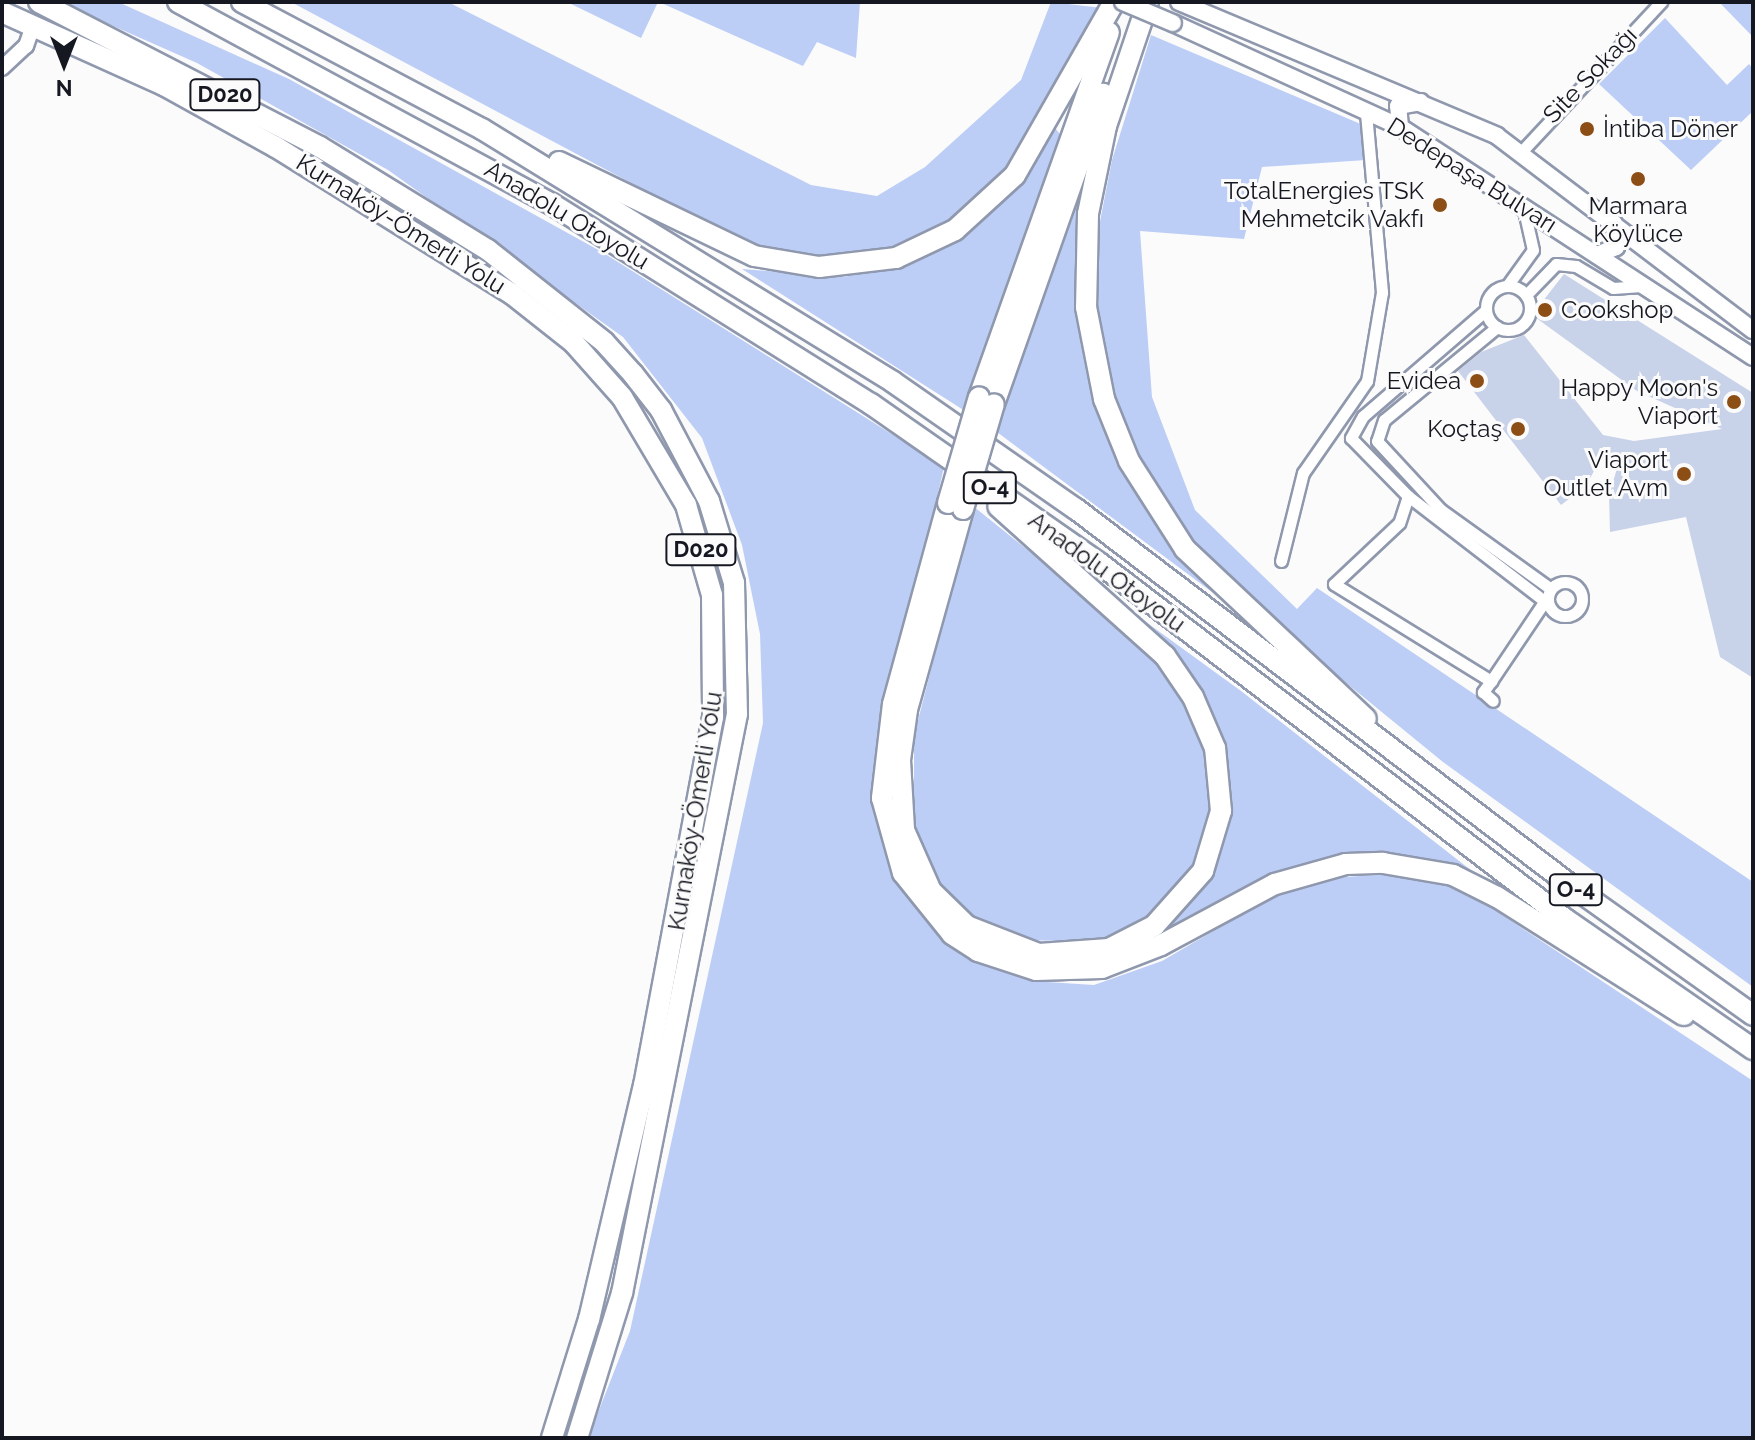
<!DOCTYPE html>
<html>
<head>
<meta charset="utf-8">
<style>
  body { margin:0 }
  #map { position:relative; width:1755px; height:1440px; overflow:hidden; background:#fbfbfb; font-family:Raleway,sans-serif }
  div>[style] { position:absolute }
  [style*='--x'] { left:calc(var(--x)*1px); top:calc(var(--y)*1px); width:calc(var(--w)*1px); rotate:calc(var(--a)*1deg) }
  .green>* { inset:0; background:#bccdf6 }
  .building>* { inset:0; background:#c8d2e8 }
  .roads { filter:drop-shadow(2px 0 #8f98ad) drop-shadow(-2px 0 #8f98ad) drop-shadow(0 2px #8f98ad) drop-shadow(0 -2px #8f98ad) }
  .street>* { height:11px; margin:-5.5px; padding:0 5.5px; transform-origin:5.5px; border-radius:5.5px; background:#fff }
  .street>.ring { margin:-5.5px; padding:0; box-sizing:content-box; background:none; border:11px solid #fff; border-radius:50% }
  .secondary>* { height:14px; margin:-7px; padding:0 7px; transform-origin:7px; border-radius:7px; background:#fff }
  .primary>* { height:16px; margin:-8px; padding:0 8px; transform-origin:8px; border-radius:8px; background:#fff }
  .highway>* { height:20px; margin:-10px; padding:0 10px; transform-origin:10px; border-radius:10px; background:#fff }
  .bridges { filter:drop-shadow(2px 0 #8f98ad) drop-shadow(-2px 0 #8f98ad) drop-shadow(0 2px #8f98ad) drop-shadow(0 -2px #8f98ad) }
  .primary-bridge>* { height:16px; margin:-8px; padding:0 8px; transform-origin:8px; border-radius:8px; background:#fff }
  .highway-bridge>* { height:20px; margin:-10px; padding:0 10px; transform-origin:10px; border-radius:10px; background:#fff }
  .dots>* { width:22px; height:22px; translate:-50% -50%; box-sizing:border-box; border:4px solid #fbfbfb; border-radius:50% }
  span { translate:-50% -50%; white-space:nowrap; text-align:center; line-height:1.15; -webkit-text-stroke:6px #fbfbfb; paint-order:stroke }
  .shield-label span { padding:2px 6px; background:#fbfbfb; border:2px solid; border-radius:6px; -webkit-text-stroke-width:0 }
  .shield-label { font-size:22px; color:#151820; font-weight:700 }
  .street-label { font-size:24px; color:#151820 }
  .poi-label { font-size:24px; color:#151820 }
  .left { translate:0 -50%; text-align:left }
  .right { translate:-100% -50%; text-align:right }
  .frame { position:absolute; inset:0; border:4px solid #151820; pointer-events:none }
  .north { position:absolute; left:24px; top:24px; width:80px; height:80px; -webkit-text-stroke:6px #fbfbfb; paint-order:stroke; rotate:180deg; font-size:22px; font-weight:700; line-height:32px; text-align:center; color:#151820 }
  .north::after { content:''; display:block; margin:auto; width:28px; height:36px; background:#151820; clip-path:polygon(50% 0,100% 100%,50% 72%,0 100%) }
</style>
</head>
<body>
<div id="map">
  <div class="green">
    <div style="clip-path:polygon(59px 2px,118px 2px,289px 79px,602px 252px,944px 467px,884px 726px,878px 814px,896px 881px,955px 947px,1031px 981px,1094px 985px,1162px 961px,1270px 898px,1328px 878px,1392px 874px,1463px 889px,1753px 1081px,1753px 1438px,588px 1438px,630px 1331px,763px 723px,760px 634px,742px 545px,702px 438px,623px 337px,388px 170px,197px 63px)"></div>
    <div style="clip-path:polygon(291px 2px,448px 2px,811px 185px,877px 196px,925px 167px,1021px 80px,1051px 2px,1102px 8px,1014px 164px,973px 209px,899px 249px,833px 258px,744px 243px)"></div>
    <div style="clip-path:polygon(567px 2px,658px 2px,641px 38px)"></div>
    <div style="clip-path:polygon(659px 2px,860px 2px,856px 58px,817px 42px,803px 66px)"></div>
    <div style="clip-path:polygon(1719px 2px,1753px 2px,1753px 37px)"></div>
    <div style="clip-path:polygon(1665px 18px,1727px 85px,1749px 64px,1753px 69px,1753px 111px,1691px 170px,1599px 84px)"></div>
    <div style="clip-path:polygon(1151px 35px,1363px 125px,1366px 160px,1262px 167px,1244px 239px,1140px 231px,1152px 397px,1195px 510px,1297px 609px,1317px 588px,1753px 882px,1753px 987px,1443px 762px,1242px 598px,1174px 524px,1132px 452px,1109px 394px,1096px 313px,1096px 242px,1112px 160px)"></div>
    <div style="clip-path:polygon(1055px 128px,1060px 134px,965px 411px,742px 269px,843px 277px,902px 266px,936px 250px,987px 216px)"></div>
    <div style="clip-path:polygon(1097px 132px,1079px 230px,1079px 302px,1123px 466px,1141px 499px,1216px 595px,997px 432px)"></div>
    <div style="clip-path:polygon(973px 506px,1126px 629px,1169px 679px,1202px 736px,1214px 793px,1200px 858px,1155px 912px,1125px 932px,1094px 942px,1025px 940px,969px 914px,939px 881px,914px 828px,914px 736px)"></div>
    <div style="clip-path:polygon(1146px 622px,1241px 691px,1499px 892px,1373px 857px,1152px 940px,1206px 878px,1228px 779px)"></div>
  </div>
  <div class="building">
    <div style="clip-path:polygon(1564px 274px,1753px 393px,1753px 678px,1720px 657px,1686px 517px,1610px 532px,1609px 495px,1619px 462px,1603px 454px,1586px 486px,1561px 505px,1458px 371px,1481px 352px,1524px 335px,1603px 435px,1634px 441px,1722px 429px,1637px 391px,1532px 315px)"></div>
  </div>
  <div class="roads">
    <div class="street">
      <div style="--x:1522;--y:151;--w:204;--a:-47"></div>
      <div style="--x:1507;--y:286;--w:44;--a:-54.2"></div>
      <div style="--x:1533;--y:250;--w:41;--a:-102.7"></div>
      <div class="ring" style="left:1486px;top:286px;width:33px;height:33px"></div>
      <div style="--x:1526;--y:295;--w:43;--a:-45.9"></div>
      <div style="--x:1556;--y:264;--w:20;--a:6"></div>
      <div style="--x:1576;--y:266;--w:43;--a:30.7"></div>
      <div style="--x:1613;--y:288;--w:32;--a:-4"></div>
      <div style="--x:1486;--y:310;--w:162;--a:139.2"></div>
      <div style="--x:1363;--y:416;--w:25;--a:119"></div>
      <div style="--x:1351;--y:438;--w:81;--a:45.5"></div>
      <div style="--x:1408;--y:496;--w:177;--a:37.6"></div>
      <div style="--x:1497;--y:327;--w:146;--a:140.5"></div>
      <div style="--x:1384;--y:420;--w:22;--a:108"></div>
      <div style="--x:1377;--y:441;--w:94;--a:47.2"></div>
      <div style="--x:1441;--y:510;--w:135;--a:35.7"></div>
      <div style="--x:1408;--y:496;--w:28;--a:108"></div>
      <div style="--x:1399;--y:523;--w:89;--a:136.8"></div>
      <div style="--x:1334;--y:584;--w:185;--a:31.7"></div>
      <div style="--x:1491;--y:681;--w:14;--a:126"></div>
      <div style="--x:1483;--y:692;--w:13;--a:42"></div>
      <div style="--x:1281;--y:561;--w:91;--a:-76"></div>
      <div style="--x:1303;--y:473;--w:112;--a:-55.2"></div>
      <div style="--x:1367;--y:381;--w:90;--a:-80.4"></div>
      <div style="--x:1382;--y:292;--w:182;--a:-95.1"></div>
      <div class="ring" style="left:1548px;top:582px;width:23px;height:23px"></div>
      <div style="--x:1491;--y:681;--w:95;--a:-56.1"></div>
    </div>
    <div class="secondary">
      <div style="--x:2;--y:68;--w:33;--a:-43"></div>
      <div style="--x:26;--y:46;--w:21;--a:-71"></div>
    </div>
    <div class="primary">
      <div style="--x:1179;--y:2;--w:345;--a:22.8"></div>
      <div style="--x:1497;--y:136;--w:321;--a:37.2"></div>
      <div style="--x:1173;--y:23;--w:250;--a:24.6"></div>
      <div style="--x:1400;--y:127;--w:421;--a:33.1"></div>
      <div style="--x:1400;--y:127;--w:21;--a:-95"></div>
      <div style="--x:1398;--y:106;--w:23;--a:-10"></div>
      <div style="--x:1597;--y:255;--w:21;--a:-23"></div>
      <div style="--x:1616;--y:247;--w:24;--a:-95"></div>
    </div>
    <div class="highway">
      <div style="--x:39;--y:2;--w:316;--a:27.3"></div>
      <div style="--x:320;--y:147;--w:197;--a:31.5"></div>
      <div style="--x:488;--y:250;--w:148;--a:38.4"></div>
      <div style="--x:604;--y:342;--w:43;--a:47.8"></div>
      <div style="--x:633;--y:374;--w:46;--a:52.1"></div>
      <div style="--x:661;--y:410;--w:103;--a:62.2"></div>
      <div style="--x:709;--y:501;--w:86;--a:73"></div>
      <div style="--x:734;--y:583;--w:131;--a:88.7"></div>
      <div style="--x:737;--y:714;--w:590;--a:101.23"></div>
      <div style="--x:622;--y:1293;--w:152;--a:107.2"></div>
      <div style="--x:178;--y:2;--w:425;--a:28.4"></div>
      <div style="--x:552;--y:204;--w:377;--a:32.1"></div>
      <div style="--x:871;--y:404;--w:278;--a:34.9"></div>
      <div style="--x:1099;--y:563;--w:586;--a:37.38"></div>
      <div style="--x:1565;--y:919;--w:229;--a:34.7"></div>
      <div style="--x:242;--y:2;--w:272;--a:27.9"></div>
      <div style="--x:482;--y:129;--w:483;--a:31.6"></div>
      <div style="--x:893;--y:382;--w:223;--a:34.8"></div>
      <div style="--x:1076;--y:509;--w:624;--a:37.26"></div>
      <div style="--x:1573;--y:887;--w:221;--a:35.4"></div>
      <div style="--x:1148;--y:2;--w:131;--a:108.7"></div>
      <div style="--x:1106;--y:126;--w:90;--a:101.6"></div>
      <div style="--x:1088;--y:214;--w:93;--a:91.2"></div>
      <div style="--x:1086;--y:307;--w:94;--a:78.9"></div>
      <div style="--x:1104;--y:399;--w:67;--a:68"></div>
      <div style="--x:1129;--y:461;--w:104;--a:57.5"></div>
      <div style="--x:1185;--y:549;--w:248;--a:43.2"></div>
      <div style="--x:2;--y:12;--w:178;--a:24.3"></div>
      <div style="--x:164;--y:85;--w:128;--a:29"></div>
      <div style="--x:276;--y:147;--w:278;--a:31.9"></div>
      <div style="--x:512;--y:294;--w:79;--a:38.3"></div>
      <div style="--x:574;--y:343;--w:72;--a:48.4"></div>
      <div style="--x:622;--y:397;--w:126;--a:59.3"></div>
      <div style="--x:686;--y:505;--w:94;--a:73.9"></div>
      <div style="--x:712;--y:595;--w:122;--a:89.5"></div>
      <div style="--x:713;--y:717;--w:374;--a:100.6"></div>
      <div style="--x:644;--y:1085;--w:240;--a:103.2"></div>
      <div style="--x:589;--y:1319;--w:125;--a:107.3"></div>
      <div style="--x:559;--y:162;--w:216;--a:25.7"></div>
      <div style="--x:754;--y:256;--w:66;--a:9.6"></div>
      <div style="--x:819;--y:267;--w:78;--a:-6.7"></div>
      <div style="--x:896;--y:258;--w:65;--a:-25.4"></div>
      <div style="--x:955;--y:230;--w:81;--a:-42.5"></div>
      <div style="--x:1015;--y:175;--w:199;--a:-60.2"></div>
      <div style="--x:979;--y:397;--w:387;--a:-70.4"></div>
      <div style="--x:994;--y:404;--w:329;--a:-70.6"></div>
      <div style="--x:948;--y:503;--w:208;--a:105.3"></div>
      <div style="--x:893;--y:704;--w:95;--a:96.7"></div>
      <div style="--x:882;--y:798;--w:78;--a:74.4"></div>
      <div style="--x:903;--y:873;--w:78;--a:51.2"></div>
      <div style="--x:952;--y:934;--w:31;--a:33"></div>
      <div style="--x:978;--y:951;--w:61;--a:18.1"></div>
      <div style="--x:1036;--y:970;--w:66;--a:-1.7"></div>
      <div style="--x:1102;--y:968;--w:63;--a:-21.3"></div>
      <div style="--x:1161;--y:945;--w:129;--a:-28.2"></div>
      <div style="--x:1275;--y:884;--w:74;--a:-15.7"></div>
      <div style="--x:1346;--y:864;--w:37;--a:-2"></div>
      <div style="--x:1383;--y:863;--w:71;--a:9.7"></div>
      <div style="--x:1453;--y:875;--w:49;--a:26.6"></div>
      <div style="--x:1497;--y:897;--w:221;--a:32.3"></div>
      <div style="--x:963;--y:509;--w:209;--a:105.6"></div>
      <div style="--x:907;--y:710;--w:50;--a:98"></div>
      <div style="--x:900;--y:760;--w:70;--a:86.7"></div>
      <div style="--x:904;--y:830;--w:67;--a:66.1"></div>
      <div style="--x:931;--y:891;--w:50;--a:44.2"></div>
      <div style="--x:967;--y:926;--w:77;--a:21.3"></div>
      <div style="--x:1039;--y:954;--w:70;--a:-4.1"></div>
      <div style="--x:1109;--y:949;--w:51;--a:-27.1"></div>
      <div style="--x:1154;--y:926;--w:74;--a:-48.3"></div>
      <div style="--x:1203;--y:871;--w:63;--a:-73.3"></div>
      <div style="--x:1221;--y:811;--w:63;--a:-95.4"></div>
      <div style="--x:1215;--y:748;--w:56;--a:-113.3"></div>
      <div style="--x:1193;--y:697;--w:50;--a:-124.3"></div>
      <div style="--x:1165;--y:656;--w:224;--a:-138.1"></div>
    </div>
  </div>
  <div class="bridges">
    <div class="primary-bridge">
      <div style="--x:1123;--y:2;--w:54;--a:22.8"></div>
    </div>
    <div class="highway-bridge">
      <div style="--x:948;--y:503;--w:110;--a:-73.7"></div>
      <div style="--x:963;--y:509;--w:109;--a:-73.6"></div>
    </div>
  </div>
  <div class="dots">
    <div style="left:1587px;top:129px;background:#8d4e15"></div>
    <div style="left:1638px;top:179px;background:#8d4e15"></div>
    <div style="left:1440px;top:205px;background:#8d4e15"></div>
    <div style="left:1545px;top:310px;background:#8d4e15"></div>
    <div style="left:1477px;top:381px;background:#8d4e15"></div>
    <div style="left:1734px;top:402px;background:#8d4e15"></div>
    <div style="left:1518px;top:429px;background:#8d4e15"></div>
    <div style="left:1684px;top:474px;background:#8d4e15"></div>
  </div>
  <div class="shield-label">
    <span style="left:225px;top:95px">D020</span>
    <span style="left:990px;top:488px">O-4</span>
    <span style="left:701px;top:550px">D020</span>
    <span style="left:1576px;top:890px">O-4</span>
  </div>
  <div class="street-label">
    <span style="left:1590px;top:75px;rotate:-46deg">Site Sokağı</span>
    <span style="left:1472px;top:175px;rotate:32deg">Dedepaşa Bulvarı</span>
    <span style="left:567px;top:215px;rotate:31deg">Anadolu Otoyolu</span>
    <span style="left:401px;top:224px;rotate:32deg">Kurnaköy-Ömerli Yolu</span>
    <span style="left:1107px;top:572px;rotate:36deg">Anadolu Otoyolu</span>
    <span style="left:695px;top:811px;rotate:-81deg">Kurnaköy-Ömerli Yolu</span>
  </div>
  <div class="poi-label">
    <span class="left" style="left:1603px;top:129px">İntiba Döner</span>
    <span class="right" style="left:1424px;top:205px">TotalEnergies TSK<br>Mehmetcik Vakfı</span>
    <span style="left:1638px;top:220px">Marmara<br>Köylüce</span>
    <span class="left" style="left:1561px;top:310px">Cookshop</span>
    <span class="right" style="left:1461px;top:381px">Evidea</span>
    <span class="right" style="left:1718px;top:402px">Happy Moon's<br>Viaport</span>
    <span class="right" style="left:1502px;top:429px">Koçtaş</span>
    <span class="right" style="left:1668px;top:474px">Viaport<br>Outlet Avm</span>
  </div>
  <div class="frame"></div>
  <div class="north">N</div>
</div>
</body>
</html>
